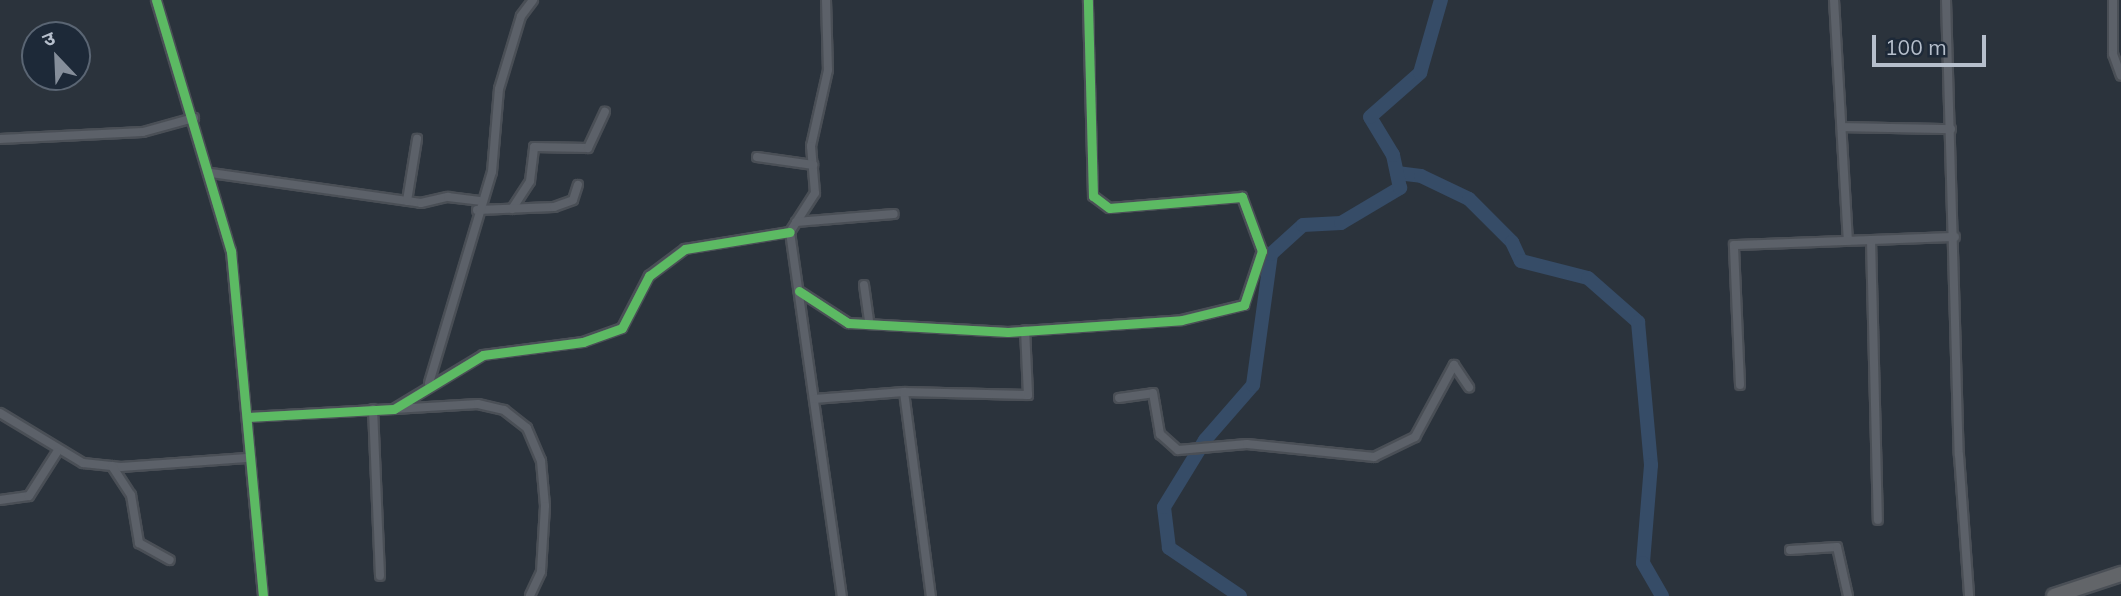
<!DOCTYPE html>
<html>
<head>
<meta charset="utf-8">
<style>
  body { margin:0 }
  #map { position:relative; width:2121px; height:596px; overflow:hidden; background:#2b333c; font-family:Mulish,"Noto Sans Devanagari",sans-serif }
  div>[style] { position:absolute }
  [style*='--x'] { left:calc(var(--x)*1px); top:calc(var(--y)*1px); width:calc(var(--w)*1px); rotate:calc(var(--a)*1deg) }
  .river>* { height:14px; margin:-7px; padding:0 7px; transform-origin:7px; border-radius:7px; background:#364c67 }
  .roads { filter:drop-shadow(2px 0 #4a4f56) drop-shadow(-2px 0 #4a4f56) drop-shadow(0 2px #4a4f56) drop-shadow(0 -2px #4a4f56) }
  .street>* { height:8px; margin:-4px; padding:0 4px; transform-origin:4px; border-radius:4px; background:#5c6169 }
  .highway>* { height:14px; margin:-7px; padding:0 7px; transform-origin:7px; border-radius:7px; background:#626569 }
  .cycleway>* { height:9px; margin:-4.5px; padding:0 4.5px; transform-origin:4.5px; border-radius:4.5px; background:#5cba63 }
  span { translate:-50% -50%; white-space:nowrap; text-align:center; line-height:1.15; -webkit-text-stroke:5px #1d2938; paint-order:stroke }
  .north { position:absolute; left:21px; top:21px; width:70px; height:70px; box-sizing:border-box; background:#1d2938; border:2px solid #5a6573; border-radius:50%; rotate:337deg; font-size:19px; font-weight:700; line-height:28px; text-align:center; color:#b6bfcc }
  .north::after { content:''; display:block; margin:auto; width:24px; height:32px; background:#858e9a; clip-path:polygon(50% 0,100% 100%,50% 72%,0 100%) }
  .scale { position:absolute; left:1872px; top:35px; width:114px; height:32px; box-sizing:border-box; border:4px solid #b6bfcc; border-top:0; padding-left:9px; font-size:21px; line-height:24px; white-space:nowrap; color:#b6bfcc; -webkit-text-stroke:5px #1d2938; paint-order:stroke }
</style>
</head>
<body>
<div id="map">
  <div class="river">
    <div style="--x:1397;--y:173;--w:24;--a:7"></div>
    <div style="--x:1421;--y:176;--w:53;--a:25.6"></div>
    <div style="--x:1469;--y:199;--w:61;--a:45"></div>
    <div style="--x:1512;--y:242;--w:21;--a:65"></div>
    <div style="--x:1521;--y:261;--w:69;--a:14.2"></div>
    <div style="--x:1588;--y:278;--w:67;--a:41.3"></div>
    <div style="--x:1638;--y:322;--w:144;--a:84.8"></div>
    <div style="--x:1651;--y:465;--w:98;--a:94.7"></div>
    <div style="--x:1643;--y:563;--w:38;--a:60"></div>
    <div style="--x:1240;--y:596;--w:86;--a:-145.9"></div>
    <div style="--x:1169;--y:548;--w:41;--a:-97"></div>
    <div style="--x:1164;--y:507;--w:79;--a:-58.5"></div>
    <div style="--x:1205;--y:440;--w:73;--a:-48.9"></div>
    <div style="--x:1253;--y:385;--w:132;--a:-82.2"></div>
    <div style="--x:1271;--y:254;--w:43;--a:-42.2"></div>
    <div style="--x:1303;--y:225;--w:38;--a:-3"></div>
    <div style="--x:1341;--y:223;--w:69;--a:-30.7"></div>
    <div style="--x:1400;--y:188;--w:34;--a:-102"></div>
    <div style="--x:1393;--y:155;--w:44;--a:-121.2"></div>
    <div style="--x:1370;--y:117;--w:67;--a:-41.3"></div>
    <div style="--x:1420;--y:73;--w:76;--a:-74"></div>
  </div>
  <div class="roads">
    <div class="street">
      <div style="--x:156;--y:0;--w:262;--a:73.4"></div>
      <div style="--x:231;--y:251;--w:346;--a:84.7"></div>
      <div style="--x:826;--y:0;--w:70;--a:88.4"></div>
      <div style="--x:828;--y:70;--w:78;--a:102.6"></div>
      <div style="--x:811;--y:146;--w:47;--a:85.1"></div>
      <div style="--x:815;--y:193;--w:46;--a:122.7"></div>
      <div style="--x:790;--y:232;--w:368;--a:81.9"></div>
      <div style="--x:1834;--y:0;--w:241;--a:86.7"></div>
      <div style="--x:1946;--y:0;--w:455;--a:88.4"></div>
      <div style="--x:1959;--y:455;--w:141;--a:85.9"></div>
      <div style="--x:2113;--y:0;--w:54;--a:90"></div>
      <div style="--x:2113;--y:54;--w:23;--a:70"></div>
      <div style="--x:1842;--y:127;--w:109;--a:1.1"></div>
      <div style="--x:0;--y:139;--w:143;--a:-2.8"></div>
      <div style="--x:143;--y:132;--w:53;--a:-15.4"></div>
      <div style="--x:757;--y:157;--w:57;--a:8.1"></div>
      <div style="--x:211;--y:173;--w:212;--a:8.1"></div>
      <div style="--x:421;--y:203;--w:28;--a:-13"></div>
      <div style="--x:448;--y:197;--w:32;--a:7"></div>
      <div style="--x:407;--y:201;--w:63;--a:-80.8"></div>
      <div style="--x:512;--y:209;--w:33;--a:-57"></div>
      <div style="--x:530;--y:181;--w:34;--a:-83"></div>
      <div style="--x:534;--y:147;--w:54;--a:1.1"></div>
      <div style="--x:588;--y:148;--w:40;--a:-65"></div>
      <div style="--x:477;--y:210;--w:77;--a:-2.2"></div>
      <div style="--x:554;--y:207;--w:20;--a:-20"></div>
      <div style="--x:573;--y:200;--w:16;--a:-72"></div>
      <div style="--x:796;--y:222;--w:98;--a:-4.7"></div>
      <div style="--x:1871;--y:240;--w:280;--a:88.6"></div>
      <div style="--x:864;--y:285;--w:37;--a:82"></div>
      <div style="--x:799;--y:291;--w:59;--a:33.1"></div>
      <div style="--x:848;--y:323;--w:160;--a:3.2"></div>
      <div style="--x:1008;--y:332;--w:174;--a:-3.9"></div>
      <div style="--x:1182;--y:320;--w:64;--a:-13.6"></div>
      <div style="--x:1244;--y:305;--w:57;--a:-71.6"></div>
      <div style="--x:1262;--y:251;--w:58;--a:-110.3"></div>
      <div style="--x:1242;--y:197;--w:133;--a:175.3"></div>
      <div style="--x:1109;--y:208;--w:20;--a:-143"></div>
      <div style="--x:1093;--y:196;--w:196;--a:-91.5"></div>
      <div style="--x:429;--y:383;--w:220;--a:-73.4"></div>
      <div style="--x:492;--y:172;--w:83;--a:-85.2"></div>
      <div style="--x:499;--y:89;--w:76;--a:-73.2"></div>
      <div style="--x:521;--y:16;--w:20;--a:-53"></div>
      <div style="--x:1740;--y:385;--w:140;--a:-92.5"></div>
      <div style="--x:1734;--y:245;--w:221;--a:-2.1"></div>
      <div style="--x:904;--y:392;--w:206;--a:82.5"></div>
      <div style="--x:1119;--y:398;--w:34;--a:-8"></div>
      <div style="--x:1153;--y:393;--w:42;--a:80.3"></div>
      <div style="--x:1160;--y:434;--w:24;--a:42"></div>
      <div style="--x:1178;--y:450;--w:69;--a:-5"></div>
      <div style="--x:1247;--y:444;--w:128;--a:5.8"></div>
      <div style="--x:1374;--y:457;--w:46;--a:-26"></div>
      <div style="--x:1415;--y:437;--w:82;--a:-61.6"></div>
      <div style="--x:1454;--y:365;--w:27;--a:56"></div>
      <div style="--x:814;--y:399;--w:90;--a:-4.4"></div>
      <div style="--x:904;--y:392;--w:124;--a:1.4"></div>
      <div style="--x:1028;--y:395;--w:65;--a:-92.6"></div>
      <div style="--x:373;--y:409;--w:167;--a:87.6"></div>
      <div style="--x:394;--y:409;--w:84;--a:-3.4"></div>
      <div style="--x:478;--y:404;--w:27;--a:13"></div>
      <div style="--x:504;--y:410;--w:29;--a:38"></div>
      <div style="--x:527;--y:428;--w:36;--a:67"></div>
      <div style="--x:541;--y:461;--w:45;--a:84.9"></div>
      <div style="--x:545;--y:506;--w:66;--a:93.5"></div>
      <div style="--x:541;--y:572;--w:26;--a:115"></div>
      <div style="--x:0;--y:413;--w:97;--a:31.1"></div>
      <div style="--x:83;--y:463;--w:38;--a:6"></div>
      <div style="--x:121;--y:467;--w:126;--a:-4.1"></div>
      <div style="--x:248;--y:417;--w:146;--a:-3.1"></div>
      <div style="--x:394;--y:409;--w:104;--a:-31.2"></div>
      <div style="--x:483;--y:355;--w:101;--a:-7.4"></div>
      <div style="--x:583;--y:342;--w:41;--a:-19.7"></div>
      <div style="--x:622;--y:328;--w:59;--a:-62.6"></div>
      <div style="--x:649;--y:276;--w:45;--a:-36.9"></div>
      <div style="--x:685;--y:249;--w:106;--a:-9.2"></div>
      <div style="--x:112;--y:466;--w:35;--a:57"></div>
      <div style="--x:131;--y:495;--w:49;--a:80.5"></div>
      <div style="--x:139;--y:543;--w:35;--a:29"></div>
      <div style="--x:0;--y:500;--w:29;--a:-8"></div>
      <div style="--x:29;--y:496;--w:52;--a:-57.5"></div>
      <div style="--x:1790;--y:550;--w:47;--a:-3.7"></div>
      <div style="--x:1837;--y:547;--w:50;--a:77.3"></div>
    </div>
    <div class="highway">
      <div style="--x:2054;--y:596;--w:71;--a:-18.2"></div>
    </div>
  </div>
  <div class="cycleway">
    <div style="--x:156;--y:0;--w:262;--a:73.4"></div>
    <div style="--x:231;--y:251;--w:346;--a:84.7"></div>
    <div style="--x:799;--y:291;--w:59;--a:33.1"></div>
    <div style="--x:848;--y:323;--w:160;--a:3.2"></div>
    <div style="--x:1008;--y:332;--w:174;--a:-3.9"></div>
    <div style="--x:1182;--y:320;--w:64;--a:-13.6"></div>
    <div style="--x:1244;--y:305;--w:57;--a:-71.6"></div>
    <div style="--x:1262;--y:251;--w:58;--a:-110.3"></div>
    <div style="--x:1242;--y:197;--w:133;--a:175.3"></div>
    <div style="--x:1109;--y:208;--w:20;--a:-143"></div>
    <div style="--x:1093;--y:196;--w:196;--a:-91.5"></div>
    <div style="--x:248;--y:417;--w:146;--a:-3.1"></div>
    <div style="--x:394;--y:409;--w:104;--a:-31.2"></div>
    <div style="--x:483;--y:355;--w:101;--a:-7.4"></div>
    <div style="--x:583;--y:342;--w:41;--a:-19.7"></div>
    <div style="--x:622;--y:328;--w:59;--a:-62.6"></div>
    <div style="--x:649;--y:276;--w:45;--a:-36.9"></div>
    <div style="--x:685;--y:249;--w:106;--a:-9.2"></div>
  </div>
  <div class="north">उ</div>
  <div class="scale">100 m</div>
</div>
</body>
</html>
